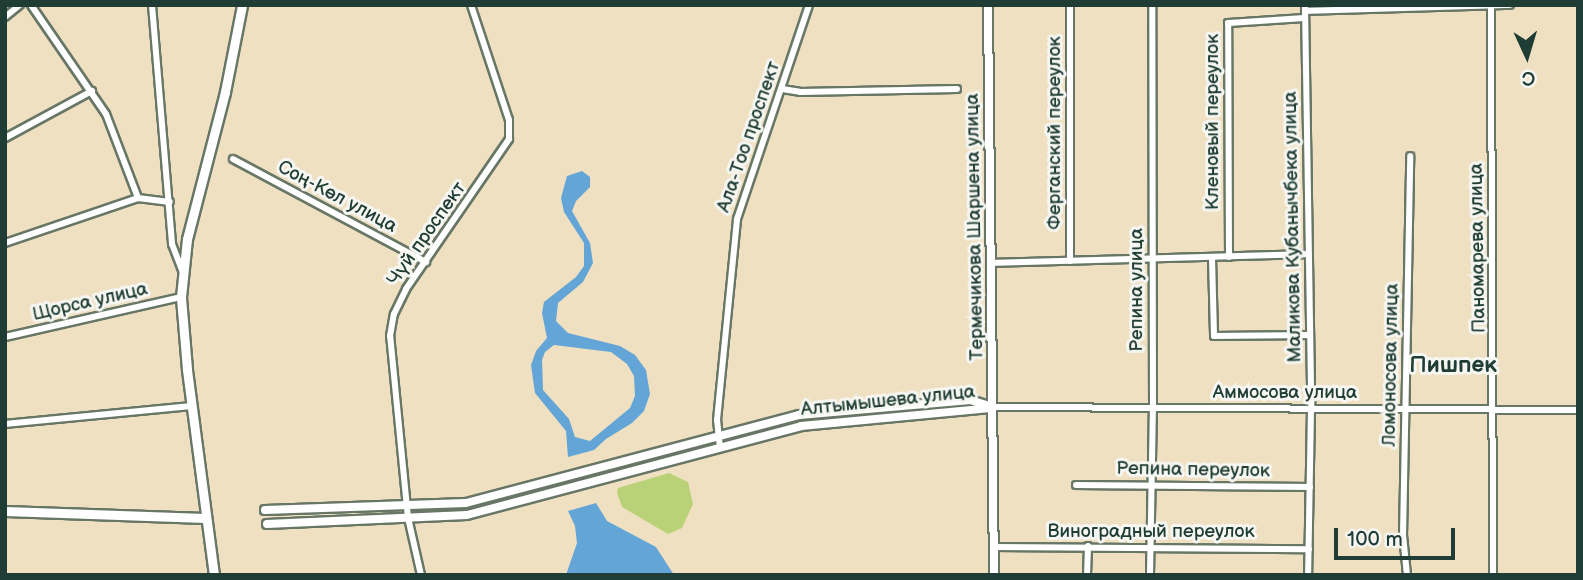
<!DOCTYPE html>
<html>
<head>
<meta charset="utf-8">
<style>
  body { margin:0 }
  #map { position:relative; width:1583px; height:580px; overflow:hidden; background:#efe0c2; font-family:"Balsamiq Sans",sans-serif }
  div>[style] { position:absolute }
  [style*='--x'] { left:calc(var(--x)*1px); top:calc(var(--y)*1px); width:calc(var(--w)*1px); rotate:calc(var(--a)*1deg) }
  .green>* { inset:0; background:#bad277 }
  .water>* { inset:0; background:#62a5d6 }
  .roads { filter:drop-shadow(2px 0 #687666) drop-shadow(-2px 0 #687666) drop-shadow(0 2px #687666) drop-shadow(0 -2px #687666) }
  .minor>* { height:6px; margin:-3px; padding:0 3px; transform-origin:3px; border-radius:3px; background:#fff }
  .tertiary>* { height:8px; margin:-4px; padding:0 4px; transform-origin:4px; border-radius:4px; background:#fff }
  .secondary>* { height:9px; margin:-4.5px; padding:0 4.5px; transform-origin:4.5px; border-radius:4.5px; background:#fff }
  span { translate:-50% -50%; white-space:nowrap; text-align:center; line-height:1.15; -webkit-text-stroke:6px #f6f6f2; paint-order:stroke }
  .street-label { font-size:19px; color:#1f3d34 }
  .quarter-label { font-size:23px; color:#1f3d34; font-weight:700 }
  .frame { position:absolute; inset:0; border:7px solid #1f3d34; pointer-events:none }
  .north { position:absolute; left:1492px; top:21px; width:70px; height:70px; -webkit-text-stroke:5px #f6f6f2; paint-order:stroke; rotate:176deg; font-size:19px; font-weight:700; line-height:28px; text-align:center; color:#1f3d34 }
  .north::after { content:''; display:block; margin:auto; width:24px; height:32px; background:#1f3d34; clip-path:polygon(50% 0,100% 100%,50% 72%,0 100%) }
  .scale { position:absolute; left:1334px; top:528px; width:121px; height:32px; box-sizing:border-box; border:4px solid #1f3d34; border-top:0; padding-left:9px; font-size:21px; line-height:24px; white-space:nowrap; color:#1f3d34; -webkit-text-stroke:5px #f6f6f2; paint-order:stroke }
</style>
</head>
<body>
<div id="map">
  <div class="green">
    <div style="clip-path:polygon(669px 473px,688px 482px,693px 504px,682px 528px,668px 534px,622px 507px,617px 493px,618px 488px)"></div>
  </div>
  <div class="water">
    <div style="clip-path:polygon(evenodd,582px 171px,590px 177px,590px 187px,576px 201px,572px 211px,590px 243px,593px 263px,583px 282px,558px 303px,556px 321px,568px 333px,620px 346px,635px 355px,646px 370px,650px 394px,644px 411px,632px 423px,606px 439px,594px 450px,568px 457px,566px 431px,535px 393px,531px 365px,536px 351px,547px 338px,542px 313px,544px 302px,576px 277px,584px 266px,584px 243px,564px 212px,561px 198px,567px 176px,582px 171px,554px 345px,611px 352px,627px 364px,634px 376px,635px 396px,630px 408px,590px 441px,575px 437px,569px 419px,543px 390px,542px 360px,545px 352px,554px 345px)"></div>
    <div style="clip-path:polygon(596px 503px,607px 521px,656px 547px,674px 575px,566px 575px,577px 543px,575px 526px,568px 511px)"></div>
  </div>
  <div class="roads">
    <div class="minor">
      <div style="--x:31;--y:5;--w:132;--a:55.5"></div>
      <div style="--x:106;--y:114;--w:90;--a:69.1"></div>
      <div style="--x:152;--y:5;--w:240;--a:85.2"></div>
      <div style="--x:172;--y:244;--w:28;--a:69"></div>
      <div style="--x:1305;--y:5;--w:404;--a:89.1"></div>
      <div style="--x:1311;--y:409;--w:166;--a:91"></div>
      <div style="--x:1491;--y:5;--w:570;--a:89.8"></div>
      <div style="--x:1305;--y:11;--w:205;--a:-1.7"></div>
      <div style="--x:5;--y:17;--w:19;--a:-39"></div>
      <div style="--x:782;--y:89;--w:18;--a:9"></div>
      <div style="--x:800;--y:92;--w:157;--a:-1.1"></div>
      <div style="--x:5;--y:138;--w:99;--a:-28.4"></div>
      <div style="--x:233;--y:159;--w:219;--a:28.1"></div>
      <div style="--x:5;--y:243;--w:140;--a:-18.7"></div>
      <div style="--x:138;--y:198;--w:32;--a:7"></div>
      <div style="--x:1229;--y:257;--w:234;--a:-90.2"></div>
      <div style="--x:1228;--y:23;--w:77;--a:-3.7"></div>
      <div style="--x:1212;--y:258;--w:78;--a:88.5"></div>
      <div style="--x:1214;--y:336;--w:96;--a:-0.6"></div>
      <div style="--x:1070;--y:261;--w:256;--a:-90"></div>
      <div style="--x:991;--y:263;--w:317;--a:-1.6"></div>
      <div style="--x:5;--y:337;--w:180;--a:-12.8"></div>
      <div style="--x:993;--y:407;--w:585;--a:0.29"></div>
      <div style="--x:5;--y:424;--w:187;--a:-5.5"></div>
      <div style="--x:720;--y:448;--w:28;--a:-96"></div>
      <div style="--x:717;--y:420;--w:202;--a:-84.3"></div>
      <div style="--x:737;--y:219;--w:226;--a:-71.4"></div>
      <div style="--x:1076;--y:485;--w:234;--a:0.5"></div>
      <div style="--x:994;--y:547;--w:315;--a:0.4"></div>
      <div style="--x:421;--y:575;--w:58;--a:-102.8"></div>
      <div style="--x:408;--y:518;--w:183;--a:-95.6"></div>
      <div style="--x:390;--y:336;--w:22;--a:-80"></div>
      <div style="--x:394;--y:314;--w:28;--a:-64"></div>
      <div style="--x:406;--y:289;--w:182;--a:-55.5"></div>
      <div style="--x:509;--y:139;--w:19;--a:-90"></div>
      <div style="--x:509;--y:120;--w:121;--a:-108.3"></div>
      <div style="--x:1087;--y:575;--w:29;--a:-88"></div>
      <div style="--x:1150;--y:575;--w:167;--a:-89"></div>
      <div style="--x:1153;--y:408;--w:403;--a:-90.1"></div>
      <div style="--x:1407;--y:575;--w:40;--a:-95.7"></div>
      <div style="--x:1403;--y:535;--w:379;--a:-88.9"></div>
    </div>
    <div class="tertiary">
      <div style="--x:988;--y:5;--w:570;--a:89.4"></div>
      <div style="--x:265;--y:510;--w:201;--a:-2"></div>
      <div style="--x:466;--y:503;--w:344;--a:-14.8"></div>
      <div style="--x:799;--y:415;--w:172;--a:-5"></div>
      <div style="--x:970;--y:400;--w:24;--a:17"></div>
      <div style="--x:267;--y:524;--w:200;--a:-2.6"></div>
      <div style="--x:467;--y:515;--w:346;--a:-14.9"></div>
      <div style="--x:801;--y:426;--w:190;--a:-5.4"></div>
    </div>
    <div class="secondary">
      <div style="--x:5;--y:511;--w:200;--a:2"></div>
      <div style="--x:214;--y:575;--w:208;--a:-97.5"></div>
      <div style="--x:187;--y:369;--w:72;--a:-94.8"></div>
      <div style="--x:181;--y:297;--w:58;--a:-84.1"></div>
      <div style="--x:187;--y:239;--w:152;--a:-75.5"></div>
      <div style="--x:225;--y:92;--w:89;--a:-78.9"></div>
    </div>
  </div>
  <div class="street-label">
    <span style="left:1213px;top:122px;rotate:-90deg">Кленовый переулок</span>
    <span style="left:1055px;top:133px;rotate:-90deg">Ферганский переулок</span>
    <span style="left:749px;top:137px;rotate:-71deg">Ала-Тоо проспект</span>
    <span style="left:337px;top:197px;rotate:28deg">Соң-Көл улица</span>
    <span style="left:975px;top:227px;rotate:-91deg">Термечикова Шаршена улица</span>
    <span style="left:1293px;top:227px;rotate:-91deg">Маликова Кубанычбека улица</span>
    <span style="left:427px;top:234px;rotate:-55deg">Чүй проспект</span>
    <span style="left:1478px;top:248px;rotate:-91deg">Паномарева улица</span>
    <span style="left:1137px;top:290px;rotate:-90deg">Репина улица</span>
    <span style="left:90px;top:302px;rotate:-13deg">Щорса улица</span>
    <span style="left:1391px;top:365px;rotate:-89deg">Ломоносова улица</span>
    <span style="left:1285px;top:393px">Аммосова улица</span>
    <span style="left:888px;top:401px;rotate:-6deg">Алтымышева улица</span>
    <span style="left:1193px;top:470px;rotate:1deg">Репина переулок</span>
    <span style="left:1151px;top:532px">Виноградный переулок</span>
  </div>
  <div class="quarter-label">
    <span style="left:1453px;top:365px">Пишпек</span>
  </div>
  <div class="frame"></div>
  <div class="north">С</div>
  <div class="scale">100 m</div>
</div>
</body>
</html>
